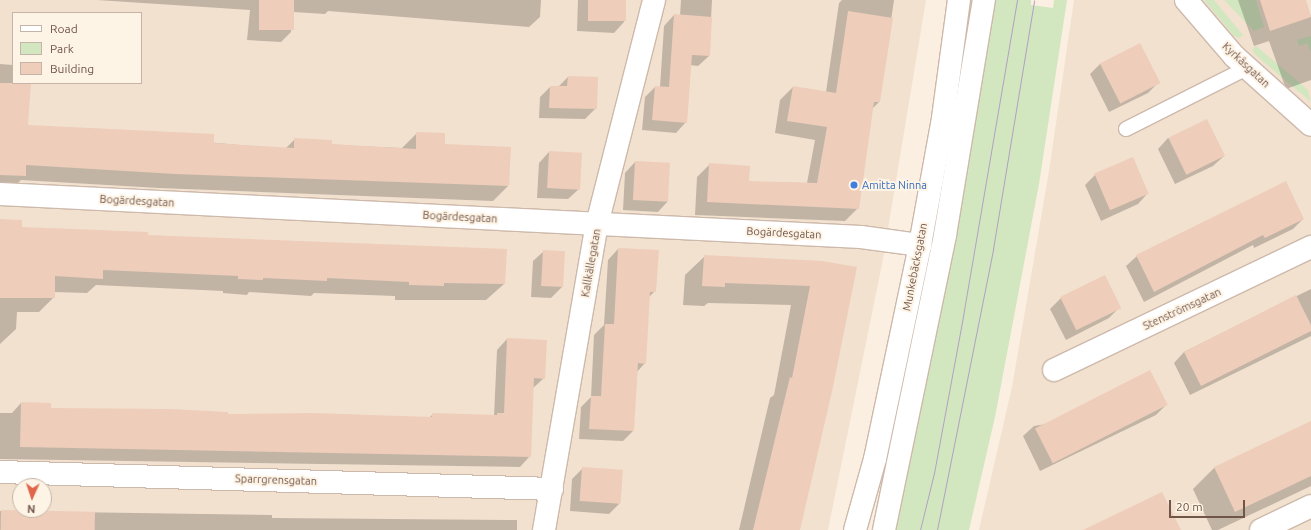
<!DOCTYPE html>
<html>
<head>
<meta charset="utf-8">
<style>
  body { margin:0 }
  #map { position:relative; width:1311px; height:530px; overflow:hidden; background:#fbefe1; font-family:Ubuntu,sans-serif }
  div>[style] { position:absolute }
  [style*='--x'] { left:calc(var(--x)*1px); top:calc(var(--y)*1px); width:calc(var(--w)*1px); rotate:calc(var(--a)*1deg) }
  .residential>* { inset:0; background:#f2e1cf }
  .green>* { inset:0; background:#d2e7c0 }
  .shadow>* { inset:0; background:#0003 }
  .building>* { inset:0; background:#eecdba; transform-origin:0 0 }
  .roads { filter:drop-shadow(1px 0 #cdb9ab) drop-shadow(-1px 0 #cdb9ab) drop-shadow(0 1px #cdb9ab) drop-shadow(0 -1px #cdb9ab) }
  .service>* { height:14px; margin:-7px; padding:0 7px; transform-origin:7px; border-radius:7px; background:#fff }
  .minor>* { height:22px; margin:-11px; padding:0 11px; transform-origin:11px; border-radius:11px; background:#fff }
  .tertiary>* { height:22px; margin:-11px; padding:0 11px; transform-origin:11px; border-radius:11px; background:#fff }
  .tram>* { height:1px; margin:-0.5px; padding:0 0.5px; transform-origin:0.5px; border-radius:0.5px; background:#b1a1c2 }
  .dots>* { width:11px; height:11px; translate:-50% -50%; box-sizing:border-box; border:2px solid #fef4e6; border-radius:50% }
  span { translate:-50% -50%; white-space:nowrap; text-align:center; line-height:1.15; -webkit-text-stroke:4px #fef4e6; paint-order:stroke }
  .street-label { font-size:11px; color:#705549 }
  .shop-label { font-size:11px; color:#366cbe }
  .left { translate:0 -50%; text-align:left }
  .legend { position:absolute; left:12px; top:12px; width:130px; height:72px; box-sizing:border-box; background:#fef4e6; border:1px solid #c5b4a7; margin:0; padding:5px 7px; list-style:none; font-size:12px; color:#705549 }
  .legend li { display:flex; align-items:center; gap:8px; height:20px }
  .legend b { width:20px; border:1px solid #c5b4a7 }
  .north { position:absolute; left:12px; top:478px; width:40px; height:40px; box-sizing:border-box; background:#fef4e6; border:1px solid #c5b4a7; border-radius:50%; rotate:183deg; font-size:11px; font-weight:700; line-height:16px; text-align:center; color:#705549 }
  .north::after { content:''; display:block; margin:auto; width:14px; height:18px; background:#df664b; clip-path:polygon(50% 0,100% 100%,50% 72%,0 100%) }
  .scale { position:absolute; left:1169px; top:500px; width:76px; height:18px; box-sizing:border-box; border:2px solid #705549; border-top:0; padding-left:5px; font-size:12px; line-height:14px; white-space:nowrap; color:#705549; -webkit-text-stroke:3px #fef4e6; paint-order:stroke }
</style>
</head>
<body>
<div id="map">
  <div class="residential">
    <div style="clip-path:polygon(evenodd,0 0,926px 0,883px 259px,828px 530px,0 530px,0 0,13px 13px,141px 13px,141px 83px,13px 83px,13px 13px,0 0,20px 486px,44px 486px,44px 510px,20px 510px,20px 486px)"></div>
    <div style="clip-path:polygon(1074px 0,1311px 0,1311px 530px,979px 530px,1012px 387px,1049px 171px)"></div>
  </div>
  <div class="green">
    <div style="clip-path:polygon(992px 0,1031px 0,1031px 5px,1053px 8px,1054px 0,1067px 0,1039px 184px,995px 417px,969px 530px,894px 530px)"></div>
    <div style="clip-path:polygon(1204px 0,1214px 0,1243px 35px,1239px 38px,1233px 35px)"></div>
    <div style="clip-path:polygon(1224px 0,1256px 0,1264px 27px,1254px 31px)"></div>
    <div style="clip-path:polygon(1311px 36px,1311px 52px,1307px 43px,1299px 46px,1297px 40px)"></div>
    <div style="clip-path:polygon(1256px 46px,1308px 90px,1311px 102px,1258px 57px,1253px 52px,1253px 48px)"></div>
  </div>
  <div class="shadow">
    <div style="clip-path:polygon(97px 0,541px 0,540px 17px,529px 27px,328px 11px,325px 14px,293px 12px,291px 32px,281px 42px,247px 40px,250px 10px)"></div>
    <div style="clip-path:polygon(578px 0,625px 0,624px 22px,614px 33px,577px 31px)"></div>
    <div style="clip-path:polygon(681px 0,712px 0,709px 56px,698px 66px,690px 65px,686px 122px,676px 133px,642px 130px,645px 97px,655px 87px,660px 87px,664px 26px,674px 15px,680px 16px)"></div>
    <div style="clip-path:polygon(842px 0,894px 0,879px 102px,872px 109px,858px 208px,845px 221px,695px 215px,697px 177px,710px 164px,748px 182px,807px 183px,815px 140px,775px 133px,780px 100px,793px 87px,826px 92px,839px 3px)"></div>
    <div style="clip-path:polygon(1238px 0,1305px 0,1311px 17px,1311px 80px,1286px 89px,1269px 41px,1254px 46px)"></div>
    <div style="clip-path:polygon(0 64px,13px 65px,13px 83px,30px 83px,27px 126px,285px 149px,295px 139px,331px 145px,402px 148px,417px 133px,444px 145px,508px 186px,493px 201px,159px 188px,21px 180px,10px 191px,0 190px)"></div>
    <div style="clip-path:polygon(1100px 64px,1159px 82px,1148px 93px,1109px 112px,1090px 74px)"></div>
    <div style="clip-path:polygon(568px 77px,596px 108px,585px 119px,539px 118px,540px 97px,550px 87px,558px 87px)"></div>
    <div style="clip-path:polygon(1168px 138px,1224px 156px,1213px 166px,1175px 184px,1158px 149px)"></div>
    <div style="clip-path:polygon(549px 152px,581px 154px,579px 189px,568px 199px,537px 198px,539px 163px)"></div>
    <div style="clip-path:polygon(1132px 158px,1148px 193px,1138px 204px,1101px 221px,1085px 185px,1095px 175px)"></div>
    <div style="clip-path:polygon(635px 162px,668px 201px,658px 212px,623px 210px,625px 173px)"></div>
    <div style="clip-path:polygon(1303px 219px,1293px 229px,1254px 248px,1253px 245px,1144px 302px,1126px 266px,1137px 256px)"></div>
    <div style="clip-path:polygon(0 220px,21px 228px,147px 236px,504px 284px,486px 300px,395px 300px,395px 296px,314px 293px,311px 296px,249px 292px,247px 295px,223px 293px,223px 291px,96px 285px,87px 293px,54px 292px,54px 297px,39px 312px,17px 312px,16px 329px,0 344px)"></div>
    <div style="clip-path:polygon(618px 249px,655px 291px,648px 298px,645px 363px,636px 373px,633px 431px,623px 441px,579px 439px,581px 407px,591px 397px,594px 335px,604px 325px,608px 260px)"></div>
    <div style="clip-path:polygon(544px 251px,562px 287px,551px 298px,531px 297px,533px 261px)"></div>
    <div style="clip-path:polygon(705px 256px,822px 262px,798px 530px,739px 530px,770px 398px,774px 395px,791px 305px,708px 303px,704px 306px,683px 305px,685px 275px)"></div>
    <div style="clip-path:polygon(1311px 289px,1311px 336px,1190px 395px,1174px 363px,1184px 352px)"></div>
    <div style="clip-path:polygon(1061px 298px,1119px 308px,1109px 318px,1066px 340px,1050px 309px)"></div>
    <div style="clip-path:polygon(507px 339px,544px 378px,532px 389px,530px 456px,520px 467px,0 459px,0 413px,12px 413px,21px 403px,50px 409px,227px 415px,429px 418px,433px 414px,494px 416px,497px 350px)"></div>
    <div style="clip-path:polygon(1166px 405px,1156px 415px,1040px 471px,1023px 436px,1034px 426px)"></div>
    <div style="clip-path:polygon(1311px 422px,1311px 486px,1218px 530px,1212px 530px,1193px 489px,1214px 468px)"></div>
    <div style="clip-path:polygon(583px 468px,619px 504px,609px 514px,570px 511px,572px 479px)"></div>
    <div style="clip-path:polygon(0 511px,272px 515px,272px 518px,517px 520px,517px 530px,0 530px)"></div>
  </div>
  <div class="building">
    <div style="left:259px;top:0;width:35px;height:30px"></div>
    <div style="left:588px;top:0;width:38px;height:21px"></div>
    <div style="clip-path:polygon(1260px 0,1306px 0,1311px 17px,1270px 31px)"></div>
    <div style="clip-path:polygon(848px 11px,893px 18px,880px 102px,874px 102px,859px 209px,707px 202px,709px 163px,750px 166px,749px 181px,817px 183px,827px 127px,787px 121px,793px 86px,836px 93px)"></div>
    <div style="clip-path:polygon(674px 14px,712px 17px,710px 56px,692px 55px,687px 123px,652px 120px,655px 86px,669px 87px)"></div>
    <div style="left:1140px;top:43px;width:45px;height:45px;rotate:63deg"></div>
    <div style="clip-path:polygon(568px 76px,598px 77px,597px 109px,549px 108px,550px 86px,567px 86px)"></div>
    <div style="clip-path:polygon(0 83px,31px 83px,28px 125px,214px 134px,214px 143px,294px 148px,294px 138px,332px 140px,332px 144px,416px 149px,416px 132px,445px 133px,445px 144px,511px 147px,509px 186px,175px 174px,26px 165px,26px 176px,0 175px)"></div>
    <div style="left:1207px;top:119px;width:41px;height:43px;rotate:64deg"></div>
    <div style="left:549px;top:151px;width:33px;height:37px;rotate:3deg"></div>
    <div style="left:1133px;top:157px;width:40px;height:42px;rotate:67deg"></div>
    <div style="left:635px;top:161px;width:35px;height:39px;rotate:3deg"></div>
    <div style="clip-path:polygon(1286px 181px,1304px 219px,1265px 238px,1263px 235px,1154px 292px,1136px 255px)"></div>
    <div style="clip-path:polygon(0 219px,22px 220px,22px 227px,148px 232px,148px 235px,507px 249px,505px 284px,444px 283px,444px 286px,409px 285px,409px 282px,327px 278px,327px 281px,263px 278px,263px 280px,238px 279px,238px 276px,103px 270px,103px 279px,55px 276px,55px 298px,0 298px)"></div>
    <div style="clip-path:polygon(618px 248px,659px 250px,656px 292px,650px 292px,646px 364px,638px 363px,634px 431px,589px 429px,591px 396px,601px 396px,605px 324px,614px 324px)"></div>
    <div style="left:543px;top:250px;width:22px;height:36px;rotate:3deg"></div>
    <div style="clip-path:polygon(704px 255px,822px 261px,857px 267px,833px 387px,800px 530px,753px 530px,790px 377px,792px 378px,810px 286px,725px 283px,725px 287px,702px 286px)"></div>
    <div style="left:1105px;top:275px;width:37px;height:50px;rotate:64deg"></div>
    <div style="clip-path:polygon(1296px 295px,1311px 325px,1311px 331px,1201px 386px,1184px 352px)"></div>
    <div style="clip-path:polygon(507px 338px,547px 340px,545px 379px,534px 378px,531px 457px,20px 447px,21px 402px,51px 403px,51px 408px,170px 409px,228px 412px,228px 414px,313px 413px,432px 417px,432px 413px,497px 415px,497px 413px,504px 413px)"></div>
    <div style="left:1150px;top:370px;width:39px;height:129px;rotate:63deg"></div>
    <div style="clip-path:polygon(1311px 421px,1311px 476px,1235px 512px,1214px 467px)"></div>
    <div style="left:582px;top:467px;width:41px;height:34px;rotate:4deg"></div>
    <div style="clip-path:polygon(1162px 492px,1181px 530px,1083px 530px)"></div>
    <div style="left:1px;top:510px;width:94px;height:20px;rotate:1deg"></div>
  </div>
  <div class="roads">
    <div class="service">
      <div style="--x:1126;--y:129;--w:136;--a:-26.8"></div>
    </div>
    <div class="minor">
      <div style="--x:1186;--y:0;--w:74;--a:49.4"></div>
      <div style="--x:1234;--y:56;--w:103;--a:41.9"></div>
      <div style="--x:0;--y:194;--w:862;--a:2.86"></div>
      <div style="--x:861;--y:237;--w:60;--a:7.7"></div>
      <div style="--x:1054;--y:370;--w:285;--a:-25.6"></div>
      <div style="--x:0;--y:472;--w:552;--a:1.76"></div>
      <div style="--x:544;--y:530;--w:311;--a:-80.2"></div>
      <div style="--x:597;--y:224;--w:231;--a:-75.7"></div>
      <div style="--x:1261;--y:530;--w:55;--a:-25.6"></div>
    </div>
    <div class="tertiary">
      <div style="--x:855;--y:530;--w:74;--a:-74.3"></div>
      <div style="--x:875;--y:459;--w:219;--a:-78.1"></div>
      <div style="--x:920;--y:245;--w:129;--a:-79.7"></div>
      <div style="--x:943;--y:118;--w:119;--a:-82.3"></div>
      <div style="--x:884;--y:530;--w:301;--a:-78.3"></div>
      <div style="--x:945;--y:235;--w:238;--a:-80.6"></div>
    </div>
  </div>
  <div class="tram">
    <div style="--x:920;--y:530;--w:59;--a:-76.2"></div>
    <div style="--x:934;--y:473;--w:160;--a:-79.5"></div>
    <div style="--x:963;--y:316;--w:321;--a:-80.3"></div>
    <div style="--x:937;--y:530;--w:287;--a:-78.7"></div>
    <div style="--x:993;--y:249;--w:252;--a:-80.6"></div>
  </div>
  <div class="dots">
    <div style="left:854px;top:185px;background:#3f7fe0"></div>
  </div>
  <div class="street-label">
    <span style="left:1246px;top:65px;rotate:43deg">Kyrkåsgatan</span>
    <span style="left:137px;top:201px;rotate:3deg">Bogärdesgatan</span>
    <span style="left:460px;top:217px;rotate:3deg">Bogärdesgatan</span>
    <span style="left:784px;top:233px;rotate:3deg">Bogärdesgatan</span>
    <span style="left:591px;top:263px;rotate:-80deg">Kallkällegatan</span>
    <span style="left:915px;top:267px;rotate:-79deg">Munkebäcksgatan</span>
    <span style="left:1182px;top:309px;rotate:-25deg">Stenströmsgatan</span>
    <span style="left:276px;top:480px;rotate:2deg">Sparrgrensgatan</span>
  </div>
  <div class="shop-label">
    <span class="left" style="left:862px;top:185px">Amitta Ninna</span>
  </div>
  <ul class="legend">
  <li><b style="height:5px;background:#fff"></b>Road</li>
  <li><b style="height:11px;background:#d2e7c0"></b>Park</li>
  <li><b style="height:11px;background:#eecdba"></b>Building</li>
  </ul>
  <div class="north">N</div>
  <div class="scale">20 m</div>
</div>
</body>
</html>
